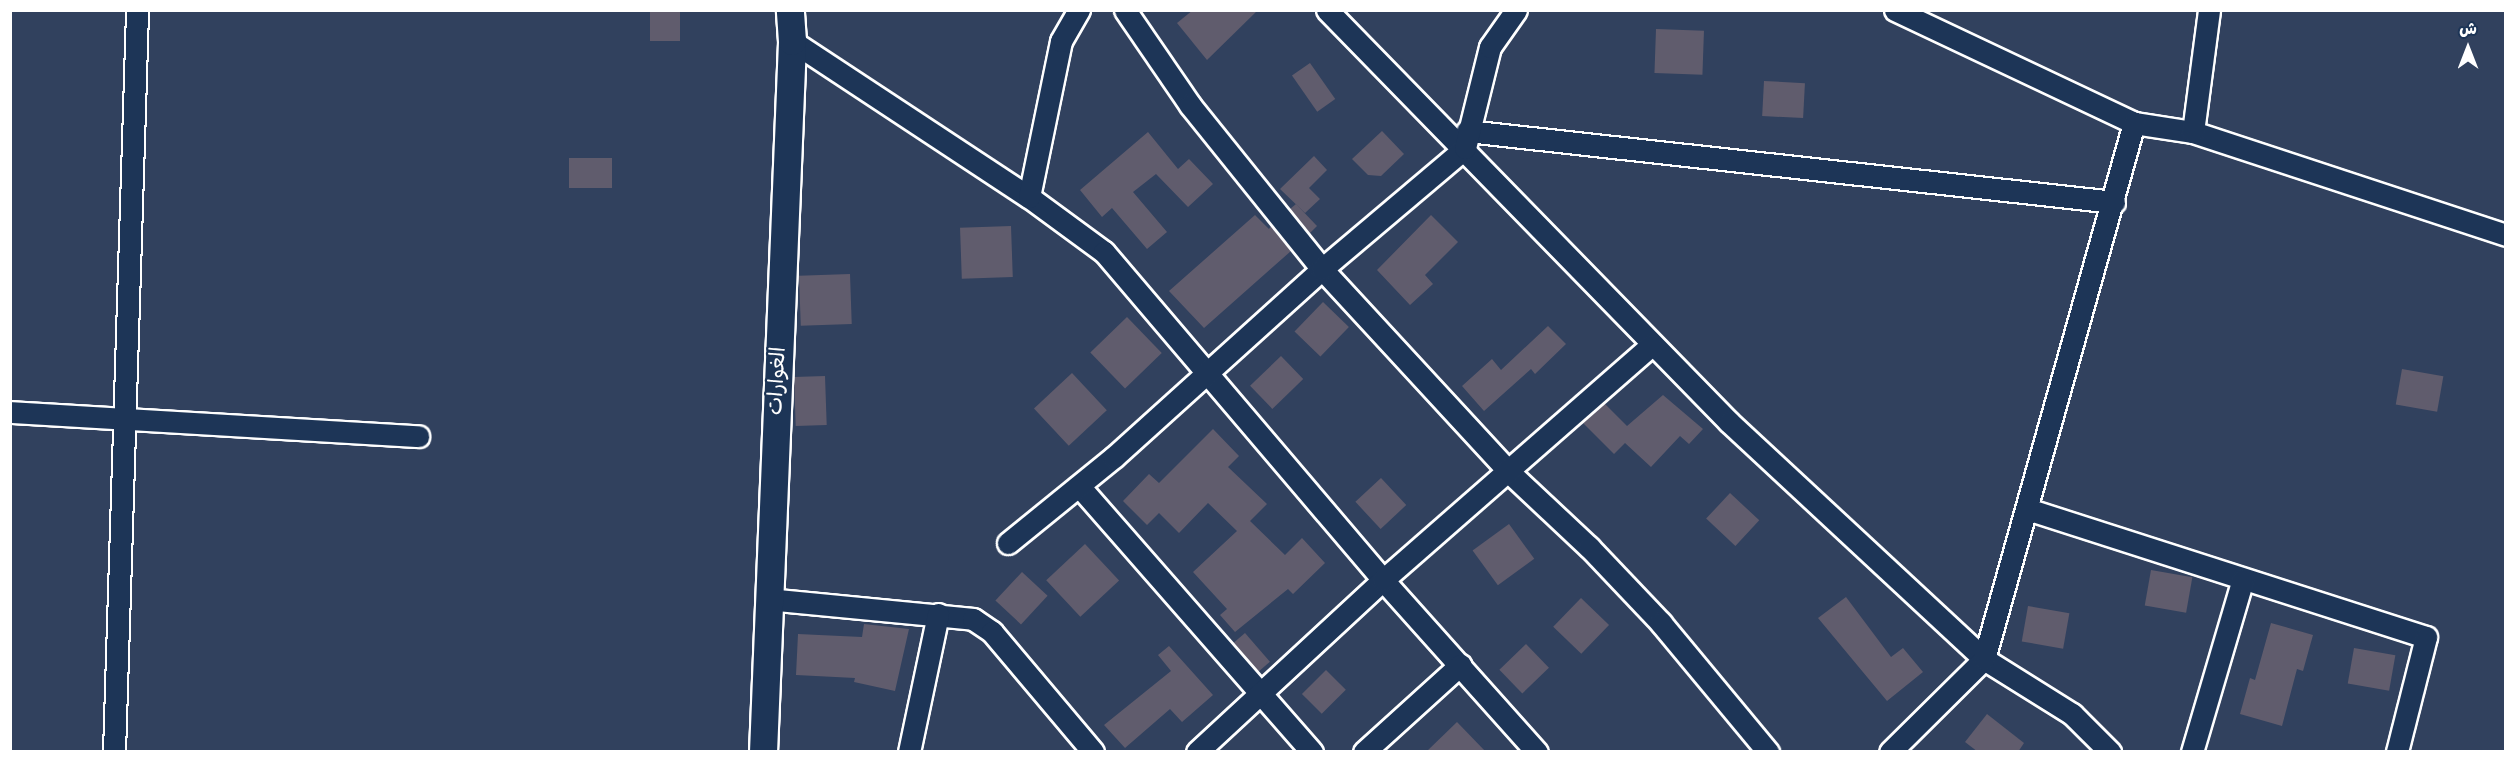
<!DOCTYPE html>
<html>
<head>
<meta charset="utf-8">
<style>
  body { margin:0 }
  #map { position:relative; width:2516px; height:762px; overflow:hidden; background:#31415e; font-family:Mynerve,"Playpen Sans Arabic",sans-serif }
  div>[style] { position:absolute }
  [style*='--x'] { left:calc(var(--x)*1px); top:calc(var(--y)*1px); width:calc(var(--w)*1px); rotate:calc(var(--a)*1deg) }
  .building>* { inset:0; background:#605c6d; transform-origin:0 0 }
  .roads { filter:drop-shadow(2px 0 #fff) drop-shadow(-2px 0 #fff) drop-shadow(0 2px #fff) drop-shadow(0 -2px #fff) }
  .minor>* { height:21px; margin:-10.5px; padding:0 10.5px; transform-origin:10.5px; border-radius:10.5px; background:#1d3557 }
  .tertiary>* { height:27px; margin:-13.5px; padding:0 13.5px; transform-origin:13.5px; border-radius:13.5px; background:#1d3557 }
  span { translate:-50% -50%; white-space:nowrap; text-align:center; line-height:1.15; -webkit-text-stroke:4.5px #1d3557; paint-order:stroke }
  .street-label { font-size:21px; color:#fff }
  .frame { position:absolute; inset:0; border:12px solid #fff; pointer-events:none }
  .north { position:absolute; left:2438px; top:18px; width:60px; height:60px; -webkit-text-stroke:4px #1d3557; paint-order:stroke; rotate:0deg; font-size:16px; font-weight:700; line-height:24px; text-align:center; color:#fff }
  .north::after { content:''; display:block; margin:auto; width:21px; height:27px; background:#fff; clip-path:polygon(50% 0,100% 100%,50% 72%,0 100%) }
</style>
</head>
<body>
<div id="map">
  <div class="building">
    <div style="left:650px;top:10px;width:30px;height:31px"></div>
    <div style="clip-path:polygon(1193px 10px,1258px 10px,1207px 60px,1177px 23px)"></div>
    <div style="left:1656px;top:29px;width:48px;height:44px;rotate:2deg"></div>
    <div style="left:1310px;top:63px;width:44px;height:22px;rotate:55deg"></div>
    <div style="left:1764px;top:81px;width:41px;height:35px;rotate:3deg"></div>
    <div style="clip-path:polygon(1382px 131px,1404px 154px,1381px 176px,1368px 175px,1352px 159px)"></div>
    <div style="clip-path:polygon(1148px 132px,1178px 169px,1189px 159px,1213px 184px,1188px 207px,1156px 174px,1133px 192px,1167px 232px,1147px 249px,1112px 208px,1102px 217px,1080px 190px)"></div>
    <div style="clip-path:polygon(1314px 156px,1327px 170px,1309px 188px,1320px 199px,1305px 213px,1280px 189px)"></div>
    <div style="left:569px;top:158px;width:43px;height:30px"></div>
    <div style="clip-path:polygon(1296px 204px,1317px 226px,1310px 233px,1290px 209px)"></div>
    <div style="clip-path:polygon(1255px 215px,1269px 229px,1271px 226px,1291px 251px,1204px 328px,1169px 291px)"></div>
    <div style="clip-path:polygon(1431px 215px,1458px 242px,1425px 275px,1433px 284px,1410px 305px,1377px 270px)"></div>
    <div style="left:1011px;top:226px;width:51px;height:51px;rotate:88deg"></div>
    <div style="left:850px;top:274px;width:50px;height:51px;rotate:88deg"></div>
    <div style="left:1323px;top:302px;width:36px;height:41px;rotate:44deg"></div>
    <div style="left:1127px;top:317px;width:50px;height:51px;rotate:46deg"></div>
    <div style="clip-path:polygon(1548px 326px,1566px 344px,1535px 374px,1531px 369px,1484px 411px,1462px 386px,1492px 359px,1501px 370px)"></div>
    <div style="left:1281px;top:356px;width:32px;height:43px;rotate:46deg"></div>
    <div style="left:2402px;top:369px;width:42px;height:36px;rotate:10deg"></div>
    <div style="left:1072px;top:373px;width:51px;height:52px;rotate:47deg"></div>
    <div style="left:825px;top:376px;width:49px;height:31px;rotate:88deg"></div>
    <div style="clip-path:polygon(1663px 395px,1703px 429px,1689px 444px,1680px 436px,1651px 467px,1625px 443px,1614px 454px,1583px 423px,1604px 403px,1627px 426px)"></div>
    <div style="clip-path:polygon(1213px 429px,1239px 456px,1228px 467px,1267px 504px,1250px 521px,1285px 555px,1302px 538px,1325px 563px,1293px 594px,1288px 589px,1235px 632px,1220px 615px,1227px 609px,1193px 572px,1237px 531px,1208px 503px,1179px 533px,1159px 513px,1147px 525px,1123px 501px,1149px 474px,1159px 483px)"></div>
    <div style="left:1381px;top:478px;width:37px;height:35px;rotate:47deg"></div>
    <div style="left:1730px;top:493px;width:40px;height:35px;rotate:43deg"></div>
    <div style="left:1509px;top:524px;width:43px;height:45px;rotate:54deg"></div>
    <div style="left:1085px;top:544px;width:50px;height:53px;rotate:47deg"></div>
    <div style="left:2151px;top:570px;width:42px;height:36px;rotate:10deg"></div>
    <div style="left:1022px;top:572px;width:35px;height:39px;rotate:43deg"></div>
    <div style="clip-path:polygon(1846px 597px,1891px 657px,1903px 648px,1923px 672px,1887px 701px,1818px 618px)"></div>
    <div style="left:1581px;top:598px;width:39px;height:40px;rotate:44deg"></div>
    <div style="left:2028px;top:606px;width:42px;height:36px;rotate:10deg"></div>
    <div style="clip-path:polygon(2271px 623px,2313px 635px,2303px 671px,2297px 669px,2282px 726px,2240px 714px,2250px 678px,2255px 680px)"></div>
    <div style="clip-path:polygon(864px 624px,909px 629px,895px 691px,854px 682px,855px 678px,796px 675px,798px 634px,862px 637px)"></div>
    <div style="left:1245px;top:633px;width:38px;height:15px;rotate:49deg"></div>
    <div style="left:1526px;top:644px;width:33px;height:37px;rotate:46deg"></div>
    <div style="clip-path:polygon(1169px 646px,1213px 695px,1182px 722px,1170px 709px,1125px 748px,1104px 725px,1171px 671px,1158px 655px)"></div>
    <div style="left:2354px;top:648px;width:42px;height:36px;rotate:10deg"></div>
    <div style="left:1326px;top:670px;width:28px;height:34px;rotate:45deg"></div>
    <div style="clip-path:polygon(1987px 714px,2024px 743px,2018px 752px,1978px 752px,1965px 742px)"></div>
    <div style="clip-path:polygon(1457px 722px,1486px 752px,1426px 752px)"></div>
  </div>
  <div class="roads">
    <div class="minor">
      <div style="--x:1125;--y:10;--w:115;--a:55.6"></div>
      <div style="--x:1190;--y:105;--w:211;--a:51.2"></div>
      <div style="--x:1322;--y:269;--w:276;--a:47.3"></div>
      <div style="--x:1509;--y:472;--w:110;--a:43.2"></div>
      <div style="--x:1589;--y:547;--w:105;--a:46.5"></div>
      <div style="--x:1661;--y:623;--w:168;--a:50.3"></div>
      <div style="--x:1327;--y:10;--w:576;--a:45.7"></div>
      <div style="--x:1729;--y:422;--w:348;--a:42.9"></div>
      <div style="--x:1984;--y:659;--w:104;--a:32"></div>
      <div style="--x:2072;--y:714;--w:54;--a:45"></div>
      <div style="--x:1895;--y:10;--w:264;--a:25.3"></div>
      <div style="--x:2134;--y:123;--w:60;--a:8.7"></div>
      <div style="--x:2193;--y:132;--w:330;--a:18.2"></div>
      <div style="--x:792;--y:41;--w:284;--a:33.4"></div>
      <div style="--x:1029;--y:197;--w:93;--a:36.3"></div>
      <div style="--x:1104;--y:252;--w:431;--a:49.6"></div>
      <div style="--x:1383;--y:580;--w:231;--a:48.2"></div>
      <div style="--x:1467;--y:131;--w:651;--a:6.26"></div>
      <div style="--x:2193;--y:132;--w:123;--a:-82.5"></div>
      <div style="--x:1029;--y:197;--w:159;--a:-78.4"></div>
      <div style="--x:1061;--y:41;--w:36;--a:-60"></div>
      <div style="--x:10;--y:412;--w:409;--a:3.4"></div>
      <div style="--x:1079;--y:486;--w:354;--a:48.8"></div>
      <div style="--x:2027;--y:509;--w:419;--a:17.8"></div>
      <div style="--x:2426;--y:637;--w:119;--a:104.2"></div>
      <div style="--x:1008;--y:543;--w:136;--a:-39.1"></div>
      <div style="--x:1114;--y:457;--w:280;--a:-42.1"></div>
      <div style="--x:1322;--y:269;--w:187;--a:-40.2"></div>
      <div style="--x:1465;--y:148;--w:104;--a:-76.1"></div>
      <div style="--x:1490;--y:47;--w:45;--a:-54.9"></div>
      <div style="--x:767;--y:599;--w:207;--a:5.5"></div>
      <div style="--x:973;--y:619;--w:23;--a:34"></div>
      <div style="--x:992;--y:632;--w:157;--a:49.9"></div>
      <div style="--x:114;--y:752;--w:742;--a:-88.22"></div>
      <div style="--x:909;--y:752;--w:141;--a:-78.1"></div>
      <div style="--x:1197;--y:752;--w:253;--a:-42.8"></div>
      <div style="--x:1383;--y:580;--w:356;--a:-41.2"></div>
      <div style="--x:1364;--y:752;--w:130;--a:-42.2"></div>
      <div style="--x:1890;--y:752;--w:132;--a:-44.7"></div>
      <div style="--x:1984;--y:659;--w:557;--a:-74.37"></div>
      <div style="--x:2192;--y:752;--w:180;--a:-73.6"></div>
    </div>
    <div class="tertiary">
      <div style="--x:763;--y:752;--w:712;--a:-87.66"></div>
      <div style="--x:792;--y:41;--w:31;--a:-94"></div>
    </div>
  </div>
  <div class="street-label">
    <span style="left:777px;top:381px;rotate:-87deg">الغوارات</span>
  </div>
  <div class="frame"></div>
  <div class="north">ش</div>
</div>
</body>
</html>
